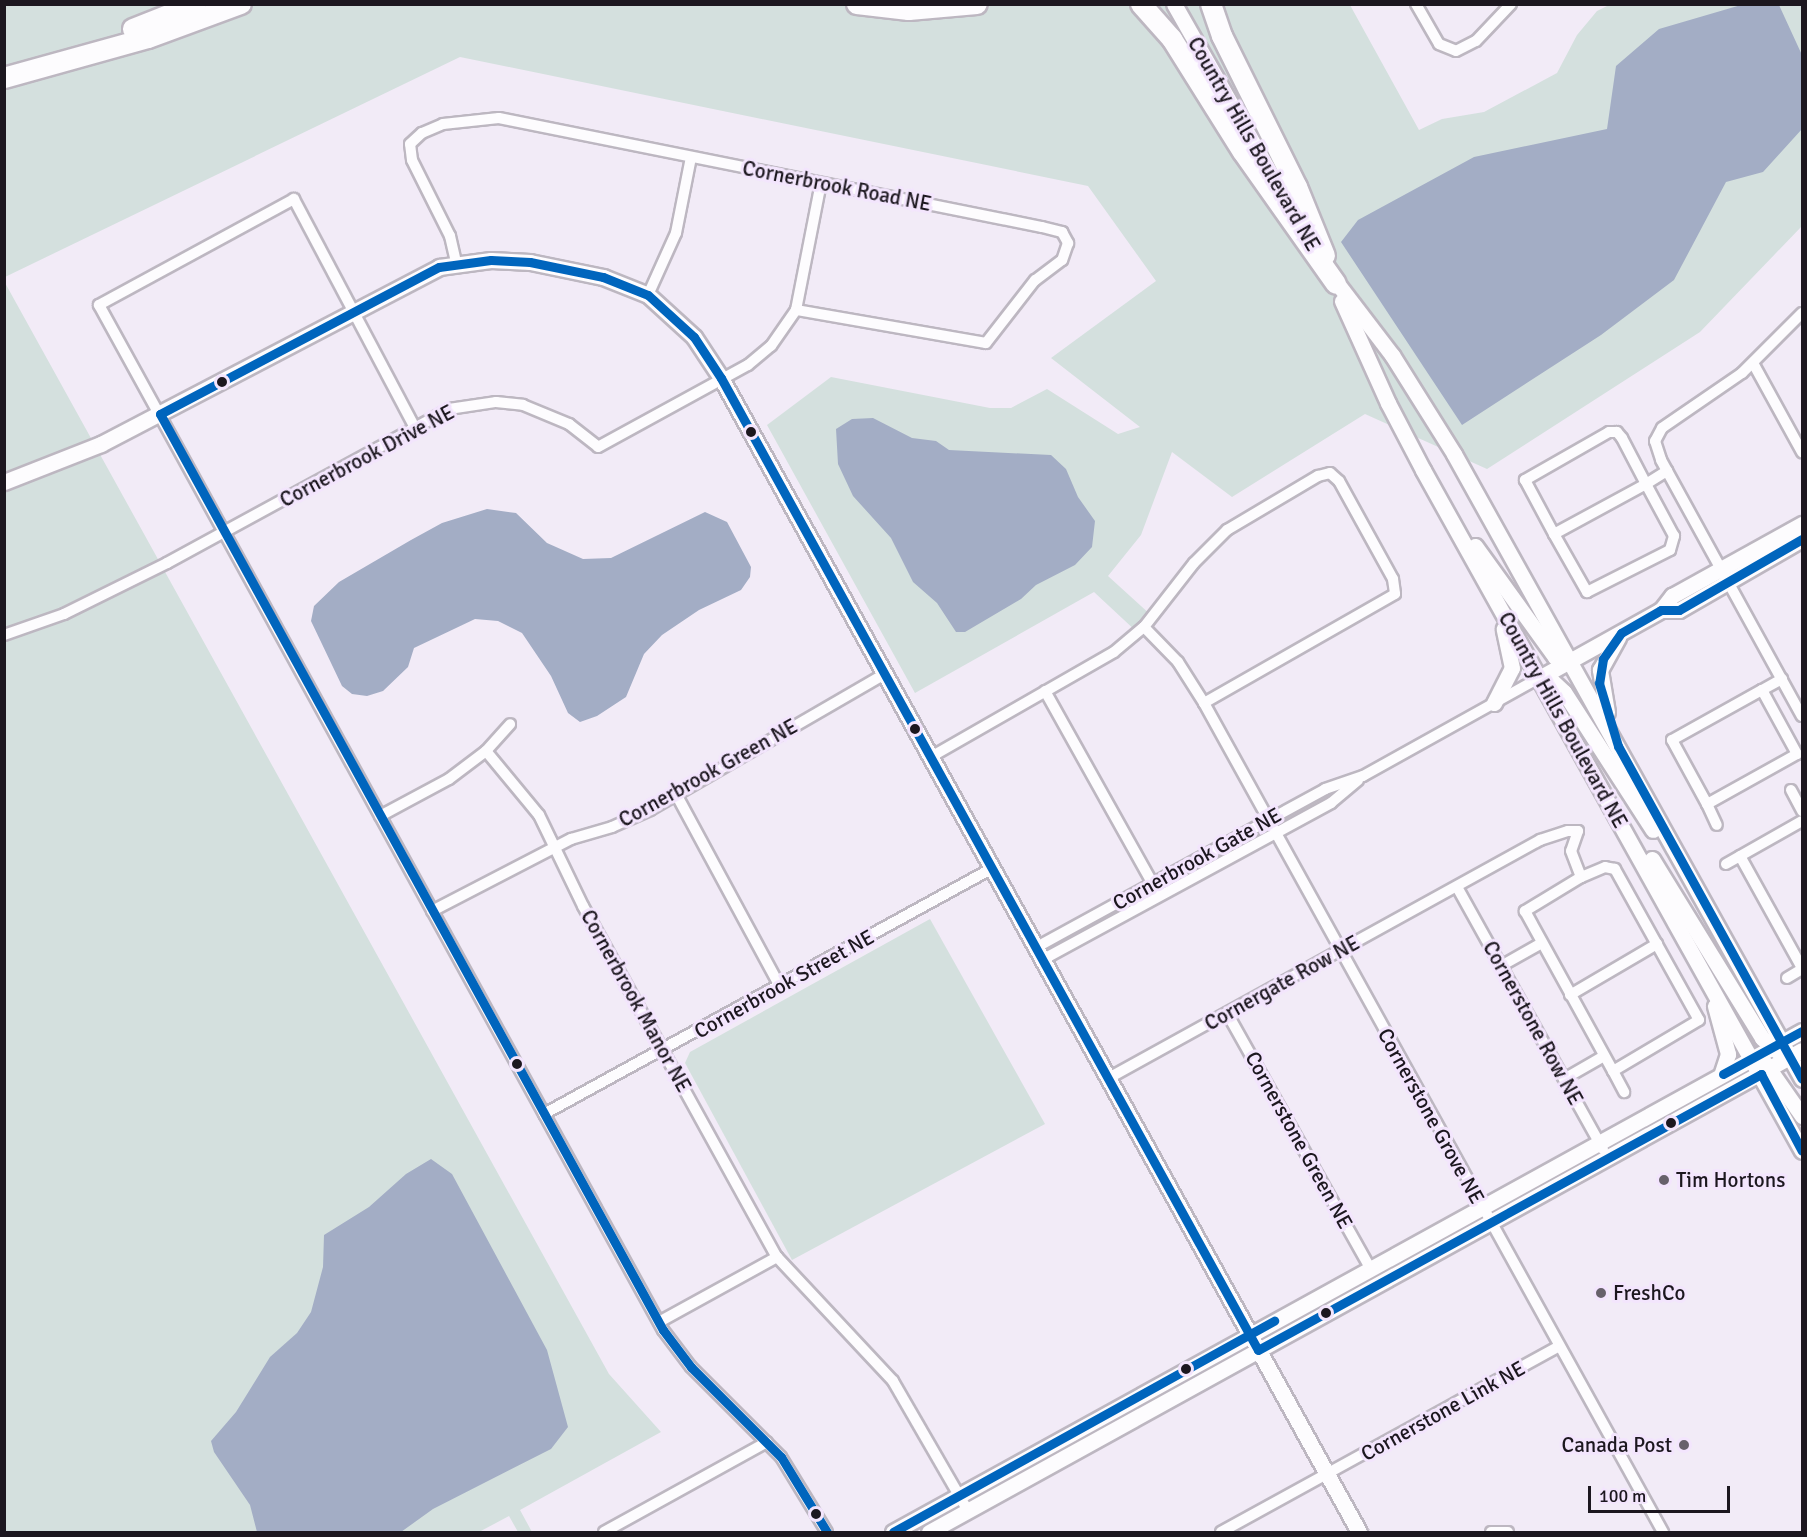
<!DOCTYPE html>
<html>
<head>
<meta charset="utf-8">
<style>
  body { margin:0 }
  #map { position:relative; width:1807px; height:1537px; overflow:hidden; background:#f2ebf7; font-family:Signika,sans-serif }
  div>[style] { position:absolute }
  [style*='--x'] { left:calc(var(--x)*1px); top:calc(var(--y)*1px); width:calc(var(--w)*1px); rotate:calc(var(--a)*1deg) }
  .green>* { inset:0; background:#d4e0de }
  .water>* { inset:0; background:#a3adc5 }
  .roads { filter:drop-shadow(2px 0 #bdb7c1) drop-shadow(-2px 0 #bdb7c1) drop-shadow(0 2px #bdb7c1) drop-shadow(0 -2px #bdb7c1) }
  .street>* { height:10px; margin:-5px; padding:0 5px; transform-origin:5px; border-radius:5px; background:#fdfcfe }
  .secondary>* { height:15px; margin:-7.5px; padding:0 7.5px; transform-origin:7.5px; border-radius:7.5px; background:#fdfcfe }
  .highway>* { height:20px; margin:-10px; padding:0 10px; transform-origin:10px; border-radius:10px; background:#fdfcfe }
  .bus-1>* { height:9px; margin:-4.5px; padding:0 4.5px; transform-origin:4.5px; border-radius:4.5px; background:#0065bd }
  .dots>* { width:16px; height:16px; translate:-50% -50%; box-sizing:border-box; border:3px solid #f3e5fd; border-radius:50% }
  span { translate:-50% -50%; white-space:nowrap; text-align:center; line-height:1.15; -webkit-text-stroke:6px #f3e5fd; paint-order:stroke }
  .street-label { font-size:21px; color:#1c171f }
  .poi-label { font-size:21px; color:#1c171f }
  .left { translate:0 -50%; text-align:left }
  .right { translate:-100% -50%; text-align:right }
  .frame { position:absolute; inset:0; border:6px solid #1c171f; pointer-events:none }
  .scale { position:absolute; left:1588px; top:1486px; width:142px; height:27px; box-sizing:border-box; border:3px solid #1c171f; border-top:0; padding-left:8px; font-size:18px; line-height:21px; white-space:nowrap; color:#1c171f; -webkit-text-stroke:4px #f3e5fd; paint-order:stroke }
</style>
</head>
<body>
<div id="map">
  <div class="green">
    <div style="clip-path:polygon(5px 5px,1350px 5px,1419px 130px,1442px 119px,1484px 112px,1557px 73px,1577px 35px,1597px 11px,1609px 5px,1802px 5px,1802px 226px,1700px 332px,1487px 469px,1365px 414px,1232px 497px,1172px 452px,1141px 535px,1108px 576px,1152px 616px,1138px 633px,1094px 592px,915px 693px,767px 425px,831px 377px,990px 408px,1011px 408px,1047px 389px,1118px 434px,1140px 427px,1051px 358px,1156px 281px,1088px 186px,460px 57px,5px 277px)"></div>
    <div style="clip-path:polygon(4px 281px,609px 1374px,661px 1432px,520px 1510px,532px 1532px,518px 1532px,509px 1516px,479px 1532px,5px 1532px)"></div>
    <div style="clip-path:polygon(930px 919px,1045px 1124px,792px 1260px,685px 1063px,690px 1052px)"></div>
  </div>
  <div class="water">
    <div style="clip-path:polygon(1741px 5px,1779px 5px,1802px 55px,1802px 129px,1763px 172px,1726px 182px,1674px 280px,1601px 335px,1462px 425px,1341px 242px,1358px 220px,1474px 157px,1607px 129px,1616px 66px,1659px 29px)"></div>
    <div style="clip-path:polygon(873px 418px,912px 438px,936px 441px,949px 450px,1051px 455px,1066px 469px,1078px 497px,1095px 521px,1092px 547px,1075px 565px,1036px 585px,1021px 599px,965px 632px,956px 632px,937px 603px,913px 582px,891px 538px,853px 496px,838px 464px,836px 429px,852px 419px)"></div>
    <div style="clip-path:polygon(487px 509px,516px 513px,547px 543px,583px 559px,611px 558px,705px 512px,727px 522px,751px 567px,750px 577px,741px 590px,699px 610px,662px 635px,644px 654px,626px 697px,597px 716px,580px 722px,568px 713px,551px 676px,522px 633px,498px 621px,475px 619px,414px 648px,408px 667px,383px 691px,367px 696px,352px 694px,342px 686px,311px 621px,314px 606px,339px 582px,411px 540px,442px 523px)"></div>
    <div style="clip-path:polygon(431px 1159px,452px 1174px,547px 1350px,568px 1427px,551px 1449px,433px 1509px,401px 1532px,257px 1532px,250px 1505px,214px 1452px,211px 1441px,236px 1412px,270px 1357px,297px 1333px,311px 1312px,323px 1267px,324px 1235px,369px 1207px,406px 1174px)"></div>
  </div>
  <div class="roads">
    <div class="street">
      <div style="--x:1416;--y:4;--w:46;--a:60.1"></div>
      <div style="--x:1439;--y:44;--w:18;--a:22"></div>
      <div style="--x:1456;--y:51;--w:22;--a:-27"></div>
      <div style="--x:1476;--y:41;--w:51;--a:-46.6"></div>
      <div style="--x:456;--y:262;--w:27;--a:-103"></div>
      <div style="--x:450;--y:236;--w:85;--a:-116.6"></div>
      <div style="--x:412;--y:160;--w:16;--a:-97"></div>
      <div style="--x:410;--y:144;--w:16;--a:-43"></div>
      <div style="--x:422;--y:133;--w:23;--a:-23"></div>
      <div style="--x:443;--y:124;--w:56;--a:-6.1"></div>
      <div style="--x:499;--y:118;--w:554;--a:11.35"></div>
      <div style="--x:1042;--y:227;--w:21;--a:14"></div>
      <div style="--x:1062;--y:232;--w:13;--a:61"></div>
      <div style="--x:1068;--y:243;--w:18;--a:109"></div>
      <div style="--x:1062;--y:260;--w:34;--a:143"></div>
      <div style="--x:1035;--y:280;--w:80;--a:127.9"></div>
      <div style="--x:986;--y:343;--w:193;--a:-170.1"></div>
      <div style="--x:648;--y:295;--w:68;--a:-65.7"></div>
      <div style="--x:676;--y:233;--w:77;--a:-78.8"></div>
      <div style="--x:1802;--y:313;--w:85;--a:135"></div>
      <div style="--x:1742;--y:373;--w:97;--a:145.5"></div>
      <div style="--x:1662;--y:428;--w:15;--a:118"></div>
      <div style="--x:1655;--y:441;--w:20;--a:72"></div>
      <div style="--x:1661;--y:460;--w:292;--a:61.2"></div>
      <div style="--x:1753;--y:363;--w:102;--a:61.2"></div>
      <div style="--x:414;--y:426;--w:257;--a:-117.9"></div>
      <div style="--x:294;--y:199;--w:222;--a:151.5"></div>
      <div style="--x:99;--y:305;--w:1170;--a:61.18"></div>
      <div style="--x:663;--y:1330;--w:46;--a:52.9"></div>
      <div style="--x:691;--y:1367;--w:127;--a:45"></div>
      <div style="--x:781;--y:1457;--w:88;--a:58.5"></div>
      <div style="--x:1554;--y:534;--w:67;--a:60.4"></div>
      <div style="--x:1587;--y:592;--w:93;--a:-26.8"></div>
      <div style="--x:1670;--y:550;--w:15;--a:-74"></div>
      <div style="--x:1674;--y:536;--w:59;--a:-118.3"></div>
      <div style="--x:1646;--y:484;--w:52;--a:-117.6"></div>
      <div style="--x:1622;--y:438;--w:8;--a:-130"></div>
      <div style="--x:1617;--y:432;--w:8;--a:180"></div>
      <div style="--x:1609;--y:432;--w:97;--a:150.3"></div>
      <div style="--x:1525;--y:480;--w:61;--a:61.8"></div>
      <div style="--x:1554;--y:534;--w:105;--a:-28.5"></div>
      <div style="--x:1646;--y:484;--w:25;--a:-32"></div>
      <div style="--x:1144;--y:627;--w:49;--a:45.8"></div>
      <div style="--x:1178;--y:662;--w:49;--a:57.6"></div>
      <div style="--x:1204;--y:703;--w:948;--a:61.03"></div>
      <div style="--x:4;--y:635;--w:64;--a:-19.3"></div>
      <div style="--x:64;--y:614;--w:115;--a:-26.3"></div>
      <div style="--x:167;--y:563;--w:321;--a:-28.6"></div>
      <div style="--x:449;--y:409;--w:48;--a:-8.5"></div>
      <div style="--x:496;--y:402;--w:27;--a:6"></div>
      <div style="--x:523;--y:405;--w:50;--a:22.4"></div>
      <div style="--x:569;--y:424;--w:37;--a:38"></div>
      <div style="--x:598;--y:447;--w:171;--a:-28.7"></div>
      <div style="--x:748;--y:365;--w:30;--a:-40"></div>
      <div style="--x:771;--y:346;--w:44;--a:-55.2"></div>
      <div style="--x:796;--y:310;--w:129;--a:-78.9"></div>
      <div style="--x:1762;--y:690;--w:73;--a:61.3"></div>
      <div style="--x:1797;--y:754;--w:103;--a:150.9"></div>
      <div style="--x:1707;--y:804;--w:73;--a:-118.7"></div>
      <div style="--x:1672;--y:740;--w:103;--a:-29.1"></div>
      <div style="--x:1762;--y:690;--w:23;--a:-29"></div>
      <div style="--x:1045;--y:691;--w:226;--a:60.8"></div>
      <div style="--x:486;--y:751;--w:83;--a:50.4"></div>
      <div style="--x:539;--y:815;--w:101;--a:64.2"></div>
      <div style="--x:583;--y:906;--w:401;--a:61.1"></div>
      <div style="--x:777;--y:1257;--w:170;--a:46.9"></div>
      <div style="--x:893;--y:1381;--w:150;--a:60"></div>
      <div style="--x:929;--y:758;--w:213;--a:-29.8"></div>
      <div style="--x:1114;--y:652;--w:39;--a:-40"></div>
      <div style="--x:1144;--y:627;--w:81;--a:-52"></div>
      <div style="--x:1194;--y:563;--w:47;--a:-45"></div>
      <div style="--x:1227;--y:530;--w:106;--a:-30.7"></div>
      <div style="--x:1318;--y:476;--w:12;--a:-14"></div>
      <div style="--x:1330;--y:473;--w:12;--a:42"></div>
      <div style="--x:1339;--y:481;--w:112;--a:61.1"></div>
      <div style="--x:1393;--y:579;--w:15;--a:82"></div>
      <div style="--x:1395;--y:594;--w:220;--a:150.3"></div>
      <div style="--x:1791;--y:790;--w:24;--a:62"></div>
      <div style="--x:676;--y:794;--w:218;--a:61.6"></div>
      <div style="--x:1707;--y:804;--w:23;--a:65"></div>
      <div style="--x:380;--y:816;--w:78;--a:-28.2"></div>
      <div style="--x:449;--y:779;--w:46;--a:-37.1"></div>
      <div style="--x:486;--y:751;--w:36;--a:-48"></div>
      <div style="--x:1740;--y:856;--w:128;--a:61"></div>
      <div style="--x:1726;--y:864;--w:87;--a:-29.5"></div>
      <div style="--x:1457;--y:887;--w:300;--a:60.9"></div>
      <div style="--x:432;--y:911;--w:157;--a:-27.4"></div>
      <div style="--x:571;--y:839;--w:43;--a:-16.3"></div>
      <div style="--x:612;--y:827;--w:42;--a:-24.1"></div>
      <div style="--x:650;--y:810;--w:269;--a:-30.1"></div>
      <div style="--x:1035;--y:948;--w:331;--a:-28.7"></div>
      <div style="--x:1325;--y:789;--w:40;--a:-18.9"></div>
      <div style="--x:1363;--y:776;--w:201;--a:-29.1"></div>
      <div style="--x:1042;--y:960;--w:329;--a:-28.5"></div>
      <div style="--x:1331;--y:803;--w:35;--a:-40"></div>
      <div style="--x:1501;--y:966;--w:45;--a:-29.4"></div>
      <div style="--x:1787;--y:978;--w:17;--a:-31"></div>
      <div style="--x:1570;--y:995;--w:101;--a:-30.4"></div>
      <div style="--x:1227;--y:1013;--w:292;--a:60.7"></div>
      <div style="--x:1613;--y:1071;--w:24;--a:62"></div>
      <div style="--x:1107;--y:1079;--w:495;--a:-28.9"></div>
      <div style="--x:1540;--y:840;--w:29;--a:-18"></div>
      <div style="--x:1568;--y:831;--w:10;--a:0"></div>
      <div style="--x:1578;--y:831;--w:21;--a:109"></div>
      <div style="--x:1571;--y:851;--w:28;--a:69"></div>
      <div style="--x:1581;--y:877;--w:66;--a:148.7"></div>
      <div style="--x:1525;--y:911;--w:183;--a:61.2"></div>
      <div style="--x:1613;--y:1071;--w:100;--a:-30.7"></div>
      <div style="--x:1699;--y:1020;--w:173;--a:-119.1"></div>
      <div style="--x:1615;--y:869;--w:10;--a:-169"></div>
      <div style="--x:1605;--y:867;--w:26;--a:157"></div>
      <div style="--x:1564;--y:1079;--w:46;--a:-29.9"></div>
      <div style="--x:544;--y:1114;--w:510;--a:-28.73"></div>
      <div style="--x:659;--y:1322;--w:135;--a:-28.8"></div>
      <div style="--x:604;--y:1532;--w:186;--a:-28.9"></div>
      <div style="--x:1221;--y:1532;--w:386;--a:-28.8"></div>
      <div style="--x:1491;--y:1532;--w:17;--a:0"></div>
    </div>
    <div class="secondary">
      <div style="--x:1174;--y:4;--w:213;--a:60.4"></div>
      <div style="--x:1330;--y:274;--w:102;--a:52.6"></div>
      <div style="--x:1392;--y:355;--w:117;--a:57.9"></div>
      <div style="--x:1454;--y:454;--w:715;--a:60.89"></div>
      <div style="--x:1342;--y:301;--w:112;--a:65.7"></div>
      <div style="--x:1388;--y:403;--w:76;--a:62.4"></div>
      <div style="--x:1423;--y:470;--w:779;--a:60.9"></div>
      <div style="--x:4;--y:482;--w:104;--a:-21.4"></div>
      <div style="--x:101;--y:444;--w:382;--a:-27.6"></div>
      <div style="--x:439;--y:267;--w:52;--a:-7.7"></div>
      <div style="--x:491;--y:260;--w:39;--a:3"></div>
      <div style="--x:530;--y:262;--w:75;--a:11.6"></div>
      <div style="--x:603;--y:277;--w:48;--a:21.8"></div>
      <div style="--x:648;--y:295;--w:62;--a:42.4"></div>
      <div style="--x:694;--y:337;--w:49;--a:56.6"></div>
      <div style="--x:721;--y:378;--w:1319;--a:61.06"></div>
      <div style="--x:1475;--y:546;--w:137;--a:54.2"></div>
      <div style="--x:1555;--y:657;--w:16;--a:11"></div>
      <div style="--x:1661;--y:610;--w:18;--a:0"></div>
      <div style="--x:1679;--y:610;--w:142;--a:-30"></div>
      <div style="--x:1539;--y:678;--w:140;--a:-29.1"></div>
      <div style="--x:1661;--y:610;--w:18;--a:-52"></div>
      <div style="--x:1672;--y:596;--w:149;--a:-29"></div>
      <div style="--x:1539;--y:678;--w:11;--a:5"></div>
      <div style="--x:1550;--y:679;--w:19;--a:43"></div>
      <div style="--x:1564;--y:692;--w:164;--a:57.2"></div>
      <div style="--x:1494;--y:703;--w:39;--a:-63"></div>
      <div style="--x:1512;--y:668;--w:40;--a:-102"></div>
      <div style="--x:1607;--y:712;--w:43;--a:-99.5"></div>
      <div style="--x:1600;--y:670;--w:38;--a:-61"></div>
      <div style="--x:1652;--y:859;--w:210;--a:58.4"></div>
      <div style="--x:1762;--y:1038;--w:23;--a:41"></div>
      <div style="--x:1715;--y:1006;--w:50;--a:74.8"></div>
      <div style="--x:1728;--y:1054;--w:22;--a:108"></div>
      <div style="--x:1765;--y:1063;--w:65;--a:55.1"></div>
      <div style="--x:893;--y:1532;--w:1038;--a:-28.86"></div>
      <div style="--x:929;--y:1532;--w:997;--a:-28.9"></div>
    </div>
    <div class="highway">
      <div style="--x:857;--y:4;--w:52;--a:6.6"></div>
      <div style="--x:909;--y:10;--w:68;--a:-5"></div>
      <div style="--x:1141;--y:4;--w:47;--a:48.5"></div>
      <div style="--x:1172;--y:39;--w:133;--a:57.9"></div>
      <div style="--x:1243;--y:152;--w:161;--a:54.8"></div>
      <div style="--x:1211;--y:4;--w:34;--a:71"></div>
      <div style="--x:1222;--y:36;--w:169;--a:63.6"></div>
      <div style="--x:1297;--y:187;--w:74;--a:67.9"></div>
      <div style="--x:133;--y:29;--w:68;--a:-21.6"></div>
      <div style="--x:4;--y:78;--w:149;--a:-15.5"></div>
      <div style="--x:148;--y:38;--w:99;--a:-20.1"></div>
    </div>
  </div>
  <div class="bus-1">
    <div style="--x:1802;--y:539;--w:142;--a:150"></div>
    <div style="--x:1679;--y:610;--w:18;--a:180"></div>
    <div style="--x:1661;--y:610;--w:46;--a:150.1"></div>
    <div style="--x:1621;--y:633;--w:32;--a:125"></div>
    <div style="--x:1603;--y:659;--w:24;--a:99"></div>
    <div style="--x:1599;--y:683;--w:66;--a:73.2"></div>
    <div style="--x:1618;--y:746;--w:380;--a:61.1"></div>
    <div style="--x:1723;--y:1074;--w:90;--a:-28.6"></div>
    <div style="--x:827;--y:1532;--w:88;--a:-121.5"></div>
    <div style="--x:781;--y:1457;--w:127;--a:-135"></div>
    <div style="--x:691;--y:1367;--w:46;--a:-127.1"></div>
    <div style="--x:663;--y:1330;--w:1045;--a:-118.77"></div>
    <div style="--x:160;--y:414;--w:315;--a:-27.8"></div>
    <div style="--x:439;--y:267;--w:52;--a:-7.7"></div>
    <div style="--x:491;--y:260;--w:39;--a:3"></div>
    <div style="--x:530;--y:262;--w:75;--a:11.6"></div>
    <div style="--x:603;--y:277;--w:48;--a:21.8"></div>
    <div style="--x:648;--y:295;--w:62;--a:42.4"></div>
    <div style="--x:694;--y:337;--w:49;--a:56.6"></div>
    <div style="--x:721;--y:378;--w:1110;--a:61.08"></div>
    <div style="--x:1258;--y:1350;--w:574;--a:-28.75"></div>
    <div style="--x:1761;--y:1074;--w:87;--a:62"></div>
    <div style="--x:893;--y:1532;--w:436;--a:-29"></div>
  </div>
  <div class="dots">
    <div style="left:222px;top:382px;background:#1c171f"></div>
    <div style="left:751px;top:432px;background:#1c171f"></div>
    <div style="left:915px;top:729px;background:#1c171f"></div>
    <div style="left:517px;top:1064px;background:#1c171f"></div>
    <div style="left:1671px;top:1123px;background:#1c171f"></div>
    <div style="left:1664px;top:1180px;background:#67616b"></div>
    <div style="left:1601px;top:1293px;background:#67616b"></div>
    <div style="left:1326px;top:1313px;background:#1c171f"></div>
    <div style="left:1186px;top:1369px;background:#1c171f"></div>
    <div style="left:1684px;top:1445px;background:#67616b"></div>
    <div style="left:816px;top:1514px;background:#1c171f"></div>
  </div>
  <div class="street-label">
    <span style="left:1254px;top:144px;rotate:60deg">Country Hills Boulevard NE</span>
    <span style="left:837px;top:186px;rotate:11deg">Cornerbrook Road NE</span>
    <span style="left:367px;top:456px;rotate:-28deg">Cornerbrook Drive NE</span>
    <span style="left:1563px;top:720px;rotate:61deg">Country Hills Boulevard NE</span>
    <span style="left:708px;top:773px;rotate:-29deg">Cornerbrook Green NE</span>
    <span style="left:1197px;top:859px;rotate:-29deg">Cornerbrook Gate NE</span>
    <span style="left:1282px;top:983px;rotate:-29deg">Cornergate Row NE</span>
    <span style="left:784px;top:984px;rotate:-29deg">Cornerbrook Street NE</span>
    <span style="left:636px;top:1001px;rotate:61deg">Cornerbrook Manor NE</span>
    <span style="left:1533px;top:1023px;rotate:61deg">Cornerstone Row NE</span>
    <span style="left:1431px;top:1116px;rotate:61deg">Cornerstone Grove NE</span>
    <span style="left:1299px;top:1140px;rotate:61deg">Cornerstone Green NE</span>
    <span style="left:1443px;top:1411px;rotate:-29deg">Cornerstone Link NE</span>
  </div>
  <div class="poi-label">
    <span class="left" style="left:1676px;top:1180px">Tim Hortons</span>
    <span class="left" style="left:1613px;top:1293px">FreshCo</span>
    <span class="right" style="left:1672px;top:1445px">Canada Post</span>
  </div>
  <div class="frame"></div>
  <div class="scale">100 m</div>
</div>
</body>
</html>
